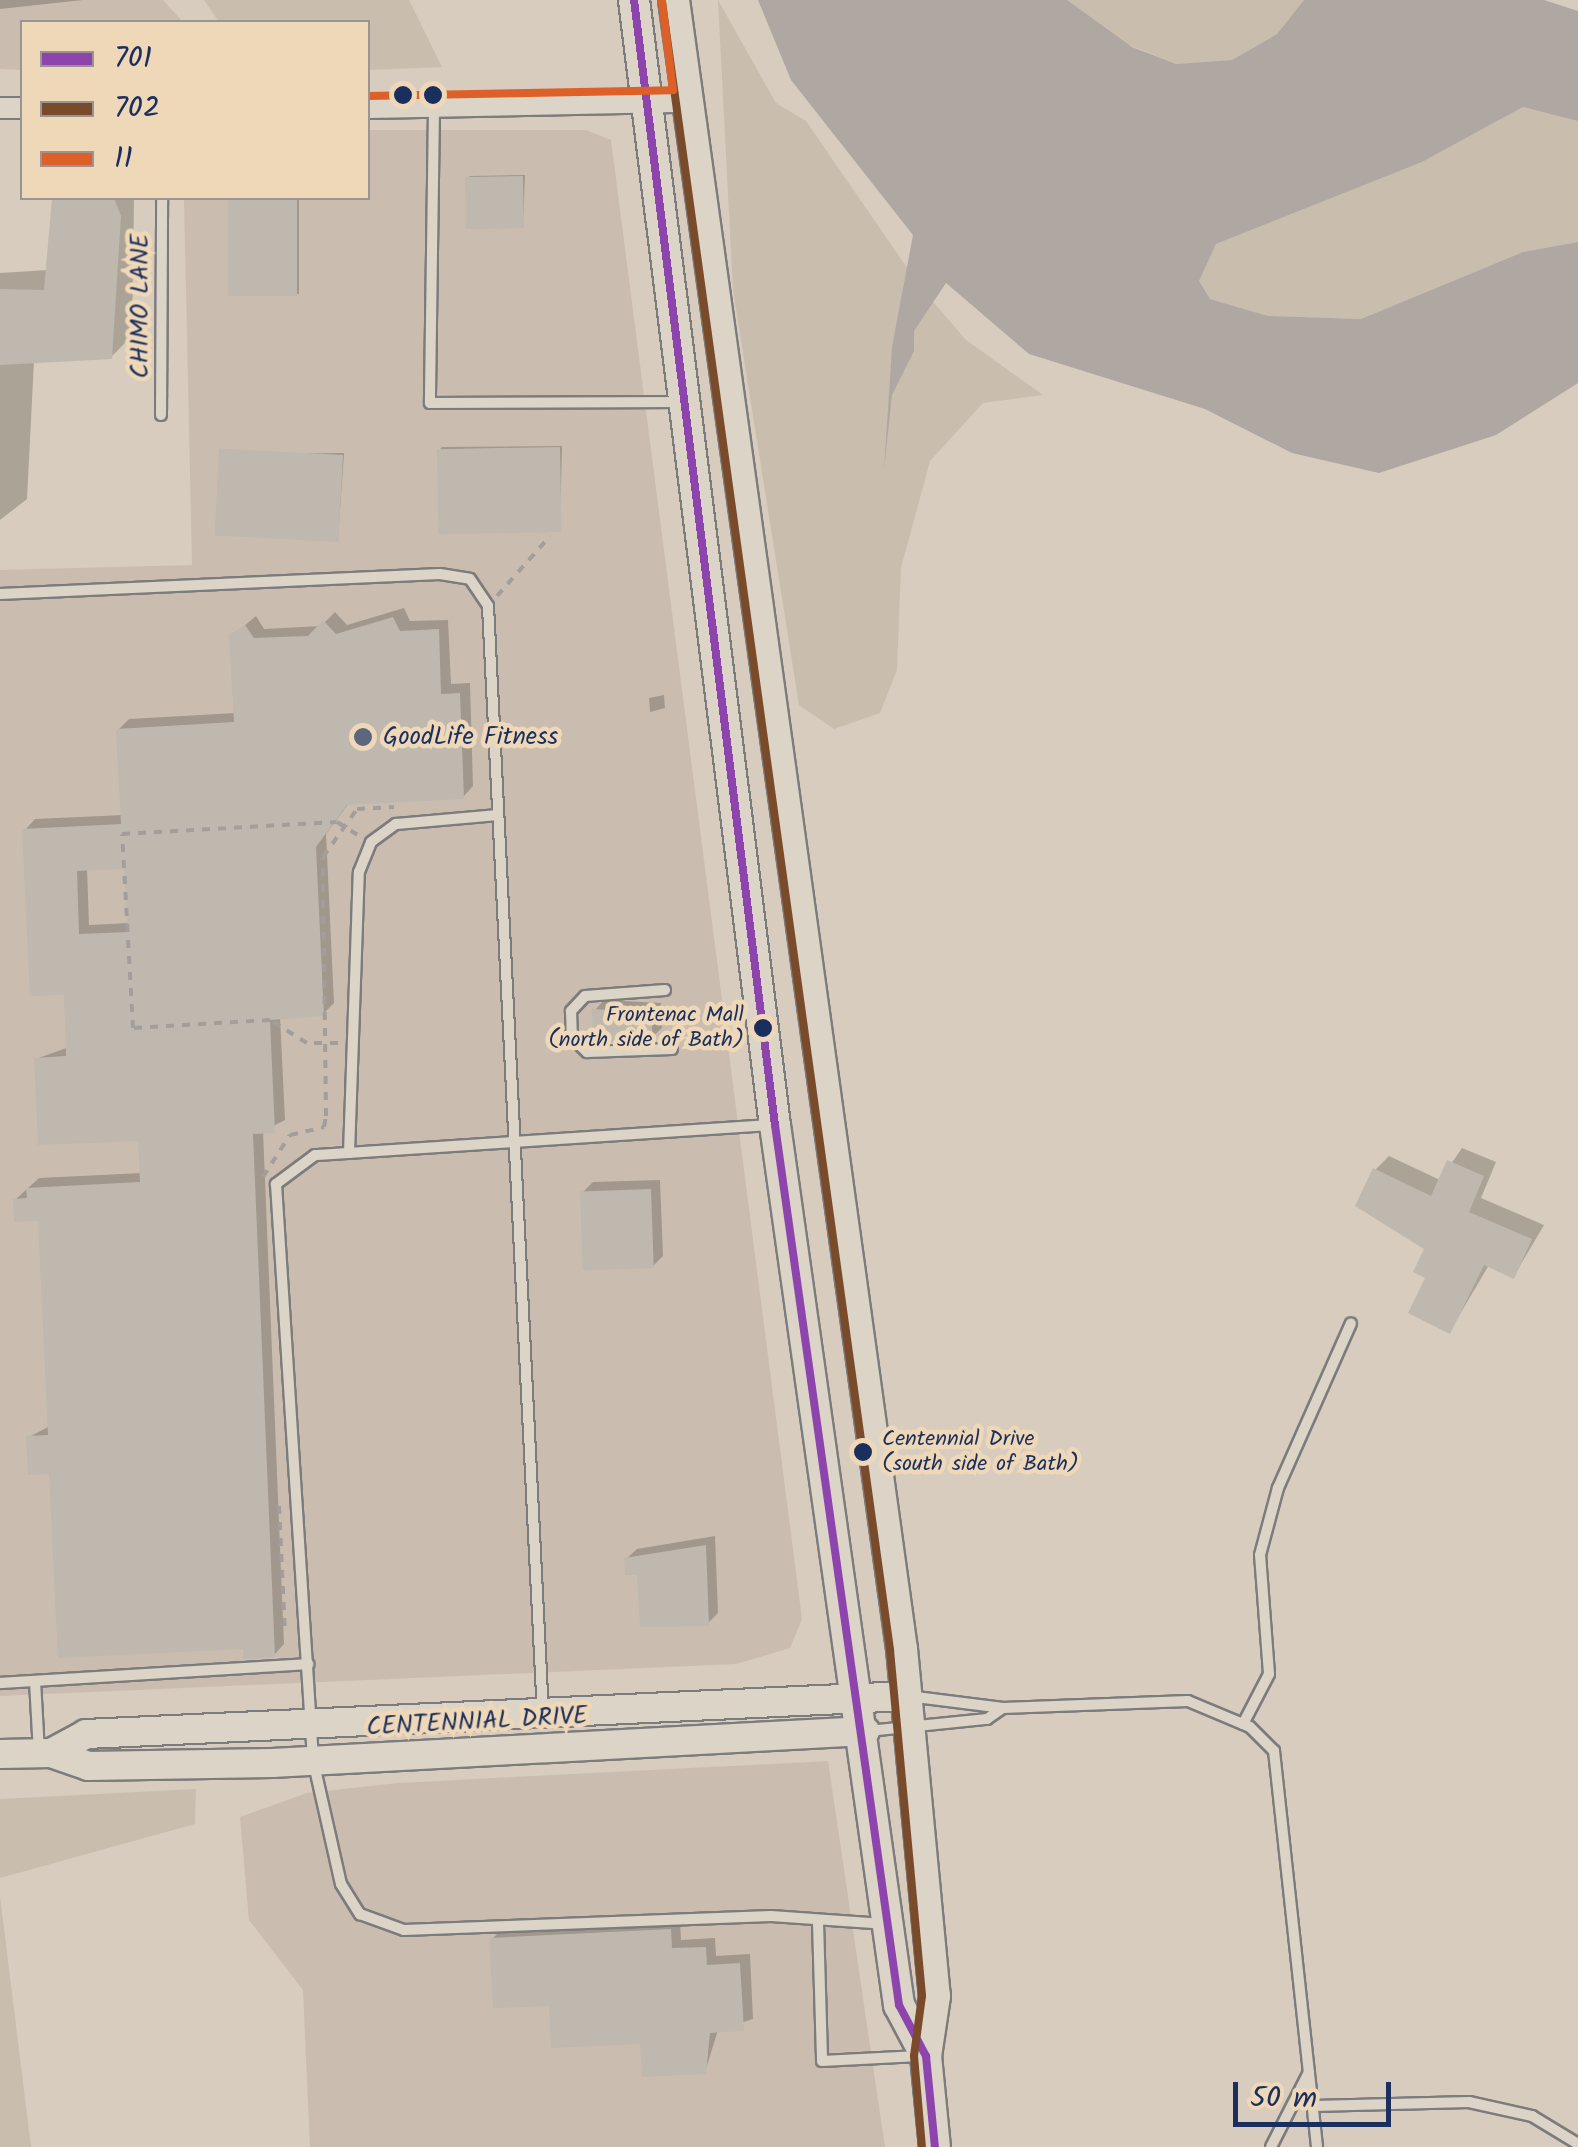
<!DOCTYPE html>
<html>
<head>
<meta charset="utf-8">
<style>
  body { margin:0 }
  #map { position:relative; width:1578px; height:2147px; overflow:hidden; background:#d7ccbd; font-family:Kalam,sans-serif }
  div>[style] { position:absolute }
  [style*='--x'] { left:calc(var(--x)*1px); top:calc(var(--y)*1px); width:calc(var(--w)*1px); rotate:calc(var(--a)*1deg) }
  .built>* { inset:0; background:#cabdaf }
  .green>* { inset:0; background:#c9bdae }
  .water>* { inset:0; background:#afa7a1 }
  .shadow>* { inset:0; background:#0003; transform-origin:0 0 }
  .building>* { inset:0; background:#beb8af; transform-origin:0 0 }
  .path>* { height:4px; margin-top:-2px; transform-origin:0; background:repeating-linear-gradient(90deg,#a19e9b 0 8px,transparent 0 16px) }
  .roads { filter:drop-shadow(2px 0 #7c7b7d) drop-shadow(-2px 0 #7c7b7d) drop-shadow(0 2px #7c7b7d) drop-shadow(0 -2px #7c7b7d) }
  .lane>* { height:10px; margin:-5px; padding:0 5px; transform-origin:5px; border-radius:5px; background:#dcd4c7 }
  .street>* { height:20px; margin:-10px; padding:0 10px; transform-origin:10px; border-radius:10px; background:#dcd4c7 }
  .secondary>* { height:28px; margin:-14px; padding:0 14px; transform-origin:14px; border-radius:14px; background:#dcd4c7 }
  .primary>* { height:30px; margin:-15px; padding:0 15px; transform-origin:15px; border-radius:15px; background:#dcd4c7 }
  .bus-1>* { height:8px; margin:-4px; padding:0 4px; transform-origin:4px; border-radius:4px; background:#8e44ad }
  .bus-2>* { height:8px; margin:-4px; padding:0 4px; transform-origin:4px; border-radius:4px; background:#7a4b2a }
  .bus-3>* { height:8px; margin:-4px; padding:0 4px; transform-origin:4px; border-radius:4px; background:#dc6028 }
  .dots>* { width:28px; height:28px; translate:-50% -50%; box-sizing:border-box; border:5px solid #efd8b7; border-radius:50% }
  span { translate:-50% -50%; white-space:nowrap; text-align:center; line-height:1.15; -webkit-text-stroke:9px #efd8b7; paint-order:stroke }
  .bus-label { font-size:22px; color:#1b2f5e }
  .right { translate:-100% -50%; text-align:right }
  .left { translate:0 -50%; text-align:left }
  .street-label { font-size:25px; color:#1b2f5e }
  .poi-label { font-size:25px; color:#1b2f5e }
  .legend { position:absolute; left:20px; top:20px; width:350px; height:180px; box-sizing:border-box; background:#efd8b7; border:2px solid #9a9493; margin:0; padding:12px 18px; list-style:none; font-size:30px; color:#1b2f5e }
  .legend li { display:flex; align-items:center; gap:20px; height:50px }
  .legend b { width:50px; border:2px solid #9a9493 }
  .scale { position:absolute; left:1233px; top:2082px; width:158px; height:45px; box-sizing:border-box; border:5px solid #1b2f5e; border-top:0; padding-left:12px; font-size:30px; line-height:35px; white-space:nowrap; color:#1b2f5e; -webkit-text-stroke:8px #efd8b7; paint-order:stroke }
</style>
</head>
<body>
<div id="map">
  <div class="built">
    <div style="clip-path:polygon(0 0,163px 0,183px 22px,22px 22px,22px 70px,0 69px)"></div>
    <div style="clip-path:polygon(368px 130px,586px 130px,611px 140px,802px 1619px,790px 1648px,736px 1664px,0 1696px,0 570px,192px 565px,184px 198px,368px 198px)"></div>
    <div style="clip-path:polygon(828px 1761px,885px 2147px,310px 2147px,303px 1990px,249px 1920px,240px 1817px,307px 1793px,398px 1783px)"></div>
  </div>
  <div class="green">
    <div style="clip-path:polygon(204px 0,409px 0,442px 67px,368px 70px,368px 22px,219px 22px)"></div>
    <div style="clip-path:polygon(718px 0,776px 103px,806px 121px,921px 288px,966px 340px,1043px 395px,983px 403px,930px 461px,901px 568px,897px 670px,880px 713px,834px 729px,799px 705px,733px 290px)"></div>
    <div style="clip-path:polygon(1019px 0,1304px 0,1277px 34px,1232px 60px,1176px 64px)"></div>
    <div style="clip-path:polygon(1523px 107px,1578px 121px,1578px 242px,1523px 252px,1361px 319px,1268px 316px,1210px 299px,1199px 281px,1216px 244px,1422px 162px)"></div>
    <div style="clip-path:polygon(196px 1789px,195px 1824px,0 1878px,0 1799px)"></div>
    <div style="clip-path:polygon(0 1896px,31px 2147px,0 2147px)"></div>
  </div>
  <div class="water">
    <div style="clip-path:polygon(758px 0,1067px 0,1132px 47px,1176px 64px,1232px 60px,1277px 34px,1304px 0,1544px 0,1578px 11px,1578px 121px,1523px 107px,1422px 162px,1216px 244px,1199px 281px,1210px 299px,1268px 316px,1361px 319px,1523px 252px,1578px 242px,1578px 383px,1496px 435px,1379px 473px,1292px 453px,1205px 409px,1029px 354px,946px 283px,914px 331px,914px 351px,892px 395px,884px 470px,892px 347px,913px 235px,791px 80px)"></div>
  </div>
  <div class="shadow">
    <div style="clip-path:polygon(0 0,83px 0,0 9px)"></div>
    <div style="clip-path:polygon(525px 175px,523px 225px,467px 178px,470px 176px)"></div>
    <div style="clip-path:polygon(54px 198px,134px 198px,132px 336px,111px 357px,34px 361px,27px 499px,0 520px,0 273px,48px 270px)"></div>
    <div style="left:231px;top:198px;width:68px;height:96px"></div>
    <div style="clip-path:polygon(562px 446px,560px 529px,440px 449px,442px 447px)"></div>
    <div style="clip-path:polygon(344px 453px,338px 539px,221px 457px,224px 454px)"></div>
    <div style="clip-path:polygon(evenodd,404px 608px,410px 621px,448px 620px,451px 684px,470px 683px,473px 786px,463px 797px,349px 803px,326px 834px,334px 1003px,323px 1014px,280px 1017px,285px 1120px,263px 1131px,284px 1644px,274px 1655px,245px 1646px,51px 1471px,29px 1437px,50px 1426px,40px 1218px,15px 1200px,39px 1178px,142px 1173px,140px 1138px,36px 1059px,69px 1047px,66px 992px,25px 830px,35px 819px,123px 815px,118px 730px,129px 719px,236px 713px,232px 636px,256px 616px,264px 629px,321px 626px,335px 612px,347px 625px,404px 608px,126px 867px,129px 923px,89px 925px,87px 868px,126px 867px)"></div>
    <div style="clip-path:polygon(664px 695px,665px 708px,650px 712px,649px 698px)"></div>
    <div style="clip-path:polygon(604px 1000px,661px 1003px,662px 1028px,651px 1038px,595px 1010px)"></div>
    <div style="clip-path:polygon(1462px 1148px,1496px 1162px,1481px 1198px,1544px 1225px,1514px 1276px,1489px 1265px,1450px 1331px,1428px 1248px,1375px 1170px,1389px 1156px,1440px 1180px)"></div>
    <div style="clip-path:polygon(660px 1180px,663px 1256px,653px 1266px,583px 1192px,593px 1182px)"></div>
    <div style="clip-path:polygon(715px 1536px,718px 1613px,708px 1623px,626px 1559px,637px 1549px)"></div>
    <div style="clip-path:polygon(680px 1920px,681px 1940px,715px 1938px,716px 1956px,750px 1954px,753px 2019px,718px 2030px,705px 2072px,552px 2003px,492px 1939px,502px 1929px)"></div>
  </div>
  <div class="building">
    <div style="left:523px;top:176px;width:52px;height:58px;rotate:89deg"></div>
    <div style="clip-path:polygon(52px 198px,114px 198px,121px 216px,112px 359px,0 365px,0 289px,44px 290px)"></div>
    <div style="left:228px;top:198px;width:69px;height:98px"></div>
    <div style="left:560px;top:447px;width:85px;height:123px;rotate:89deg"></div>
    <div style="left:343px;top:455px;width:87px;height:124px;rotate:93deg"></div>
    <div style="clip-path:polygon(evenodd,393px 617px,400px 631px,439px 629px,441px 694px,460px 693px,464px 799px,347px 805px,316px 847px,324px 1016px,270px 1020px,275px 1133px,253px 1134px,275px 1657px,243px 1659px,243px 1649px,58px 1658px,49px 1474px,28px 1475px,26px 1436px,48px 1435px,38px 1221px,14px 1222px,13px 1199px,27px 1198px,26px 1188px,140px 1182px,138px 1141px,38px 1145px,34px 1058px,66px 1056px,64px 995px,30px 996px,22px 829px,121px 824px,116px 729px,234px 722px,229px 635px,245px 625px,254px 638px,308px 636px,323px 620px,336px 634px,393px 617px,124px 869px,128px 932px,79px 934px,77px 871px,124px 869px)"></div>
    <div style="clip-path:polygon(592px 1009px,651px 1012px,653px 1040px,593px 1043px)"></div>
    <div style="clip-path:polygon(1447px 1160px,1484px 1176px,1469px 1212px,1532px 1239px,1514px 1279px,1484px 1265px,1450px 1334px,1408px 1313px,1425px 1278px,1413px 1272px,1424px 1249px,1355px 1206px,1373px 1168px,1431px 1196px)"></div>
    <div style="left:651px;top:1189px;width:79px;height:71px;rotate:88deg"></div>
    <div style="clip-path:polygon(706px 1545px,709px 1626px,640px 1627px,637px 1575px,625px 1575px,624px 1558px)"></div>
    <div style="clip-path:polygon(671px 1929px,672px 1948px,706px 1947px,707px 1965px,740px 1963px,744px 2031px,710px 2033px,706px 2074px,642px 2077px,640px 2044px,551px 2048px,549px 2006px,493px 2008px,489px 1938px)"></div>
  </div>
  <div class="path">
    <div style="--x:497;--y:596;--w:80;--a:-48.5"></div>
    <div style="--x:338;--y:1043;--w:31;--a:180"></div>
    <div style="--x:307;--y:1043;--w:44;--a:-148.1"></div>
    <div style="--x:270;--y:1020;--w:137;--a:176.7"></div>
    <div style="--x:133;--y:1028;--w:194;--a:-93.2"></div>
    <div style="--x:122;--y:834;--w:215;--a:-3.2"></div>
    <div style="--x:337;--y:822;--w:25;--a:32"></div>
    <div style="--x:263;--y:1177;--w:50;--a:-57.3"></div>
    <div style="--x:290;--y:1135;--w:35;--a:-13"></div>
    <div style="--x:324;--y:1127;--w:11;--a:-80"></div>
    <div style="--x:326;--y:1116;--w:259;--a:-90.7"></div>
    <div style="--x:323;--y:857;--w:59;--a:-54.7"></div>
    <div style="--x:357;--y:809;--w:37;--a:-3"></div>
    <div style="--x:279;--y:1506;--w:125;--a:87.3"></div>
  </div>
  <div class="roads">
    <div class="lane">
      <div style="--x:434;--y:108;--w:295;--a:90.8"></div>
      <div style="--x:430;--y:403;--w:250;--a:-0.2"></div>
      <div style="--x:161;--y:415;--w:217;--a:-89.7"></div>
      <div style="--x:0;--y:594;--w:440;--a:-2.6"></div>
      <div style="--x:440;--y:574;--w:30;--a:9"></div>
      <div style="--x:470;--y:579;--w:32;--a:56"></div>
      <div style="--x:488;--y:606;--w:1108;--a:87.16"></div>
      <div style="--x:665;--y:990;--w:80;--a:175.7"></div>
      <div style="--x:585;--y:996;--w:21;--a:133"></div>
      <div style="--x:571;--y:1011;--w:27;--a:88"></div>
      <div style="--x:572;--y:1038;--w:21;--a:43"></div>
      <div style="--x:587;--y:1052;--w:85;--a:-2"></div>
      <div style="--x:769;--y:1125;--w:455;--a:176.2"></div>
      <div style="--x:315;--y:1155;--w:49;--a:143.4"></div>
      <div style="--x:276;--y:1184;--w:577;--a:86.32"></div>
      <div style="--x:313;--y:1760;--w:127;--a:77.3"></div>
      <div style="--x:341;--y:1884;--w:36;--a:58"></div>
      <div style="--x:360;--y:1914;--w:47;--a:20"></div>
      <div style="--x:404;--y:1930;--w:367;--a:-2.2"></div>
      <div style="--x:771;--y:1916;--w:113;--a:4"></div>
      <div style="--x:349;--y:1153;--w:281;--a:-88"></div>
      <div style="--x:359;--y:872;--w:32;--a:-68"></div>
      <div style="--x:371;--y:842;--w:31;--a:-36"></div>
      <div style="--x:396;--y:824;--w:100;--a:-5.1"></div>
      <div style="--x:35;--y:1681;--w:71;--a:86.8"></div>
      <div style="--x:0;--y:1683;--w:309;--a:-3.5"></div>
      <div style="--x:908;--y:1696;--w:96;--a:7.2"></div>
      <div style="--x:1003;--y:1708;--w:185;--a:-2.2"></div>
      <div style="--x:1188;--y:1701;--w:67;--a:22.8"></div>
      <div style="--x:1250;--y:1727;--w:34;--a:45"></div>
      <div style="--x:1274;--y:1751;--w:398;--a:83.8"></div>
      <div style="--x:1243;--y:1724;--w:56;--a:-62.5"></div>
      <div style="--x:1269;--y:1674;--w:119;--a:-94.3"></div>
      <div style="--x:1260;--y:1555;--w:69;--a:-75"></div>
      <div style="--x:1278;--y:1488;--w:180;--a:-66.1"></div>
      <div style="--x:868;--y:1731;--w:120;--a:-5.8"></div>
      <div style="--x:987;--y:1719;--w:19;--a:-35"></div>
      <div style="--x:818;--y:1923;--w:138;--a:88.3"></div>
      <div style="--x:822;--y:2061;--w:97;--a:-3"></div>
      <div style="--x:1314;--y:2106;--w:155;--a:-1.5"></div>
      <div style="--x:1469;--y:2102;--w:65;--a:12.5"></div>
      <div style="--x:1532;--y:2116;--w:54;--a:31.3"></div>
      <div style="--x:1271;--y:2147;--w:84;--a:-63.1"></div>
    </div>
    <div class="street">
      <div style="--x:0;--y:108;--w:22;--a:0"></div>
      <div style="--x:368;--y:108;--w:319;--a:-1.1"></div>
    </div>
    <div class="secondary">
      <div style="--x:51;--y:1753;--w:40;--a:-28"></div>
      <div style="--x:86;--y:1734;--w:822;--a:-2.65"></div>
      <div style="--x:0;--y:1754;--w:51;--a:-1.1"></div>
      <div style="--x:51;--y:1753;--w:39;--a:19"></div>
      <div style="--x:88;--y:1766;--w:184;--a:-0.9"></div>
      <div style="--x:272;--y:1763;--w:594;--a:-3.09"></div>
    </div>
    <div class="primary">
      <div style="--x:634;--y:0;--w:1134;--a:82.86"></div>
      <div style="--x:775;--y:1125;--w:889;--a:81.98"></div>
      <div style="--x:899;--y:2005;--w:58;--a:62.1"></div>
      <div style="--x:674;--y:0;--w:1665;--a:82.13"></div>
      <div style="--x:902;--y:1649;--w:349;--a:84.6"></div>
      <div style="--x:935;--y:1996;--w:61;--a:98.5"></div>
      <div style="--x:926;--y:2056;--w:91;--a:84.4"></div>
    </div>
  </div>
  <div class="bus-1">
    <div style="--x:634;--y:0;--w:1134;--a:82.86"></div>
    <div style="--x:775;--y:1125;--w:889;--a:81.98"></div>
    <div style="--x:899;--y:2005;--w:58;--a:62.1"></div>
    <div style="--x:926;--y:2056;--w:91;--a:84.4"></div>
  </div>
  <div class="bus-2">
    <div style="--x:662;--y:2;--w:1664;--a:82.12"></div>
    <div style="--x:890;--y:1650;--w:347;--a:84.7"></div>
    <div style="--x:922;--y:1996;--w:61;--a:97.6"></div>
    <div style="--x:914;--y:2056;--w:91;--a:85"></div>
  </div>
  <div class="bus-3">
    <div style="--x:368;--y:96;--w:305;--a:-1.1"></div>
    <div style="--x:673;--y:90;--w:89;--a:-97.1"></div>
  </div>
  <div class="dots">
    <div style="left:403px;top:95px;background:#1b2f5e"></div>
    <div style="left:433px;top:95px;background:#1b2f5e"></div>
    <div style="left:363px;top:737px;background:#5d667f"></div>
    <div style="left:763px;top:1028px;background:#1b2f5e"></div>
    <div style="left:863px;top:1452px;background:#1b2f5e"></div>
  </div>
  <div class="bus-label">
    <span class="right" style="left:744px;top:1028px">Frontenac Mall<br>(north side of Bath)</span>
    <span class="left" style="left:882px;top:1452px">Centennial Drive<br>(south side of Bath)</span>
  </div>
  <div class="street-label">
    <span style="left:141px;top:306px;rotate:-90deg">CHIMO LANE</span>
    <span style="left:477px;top:1722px;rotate:-3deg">CENTENNIAL DRIVE</span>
  </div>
  <div class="poi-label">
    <span class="left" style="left:383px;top:737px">GoodLife Fitness</span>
  </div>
  <ul class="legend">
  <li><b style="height:12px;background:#8e44ad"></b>701</li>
  <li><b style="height:12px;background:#7a4b2a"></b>702</li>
  <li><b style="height:12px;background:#dc6028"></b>11</li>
  </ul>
  <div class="scale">50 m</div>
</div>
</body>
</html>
